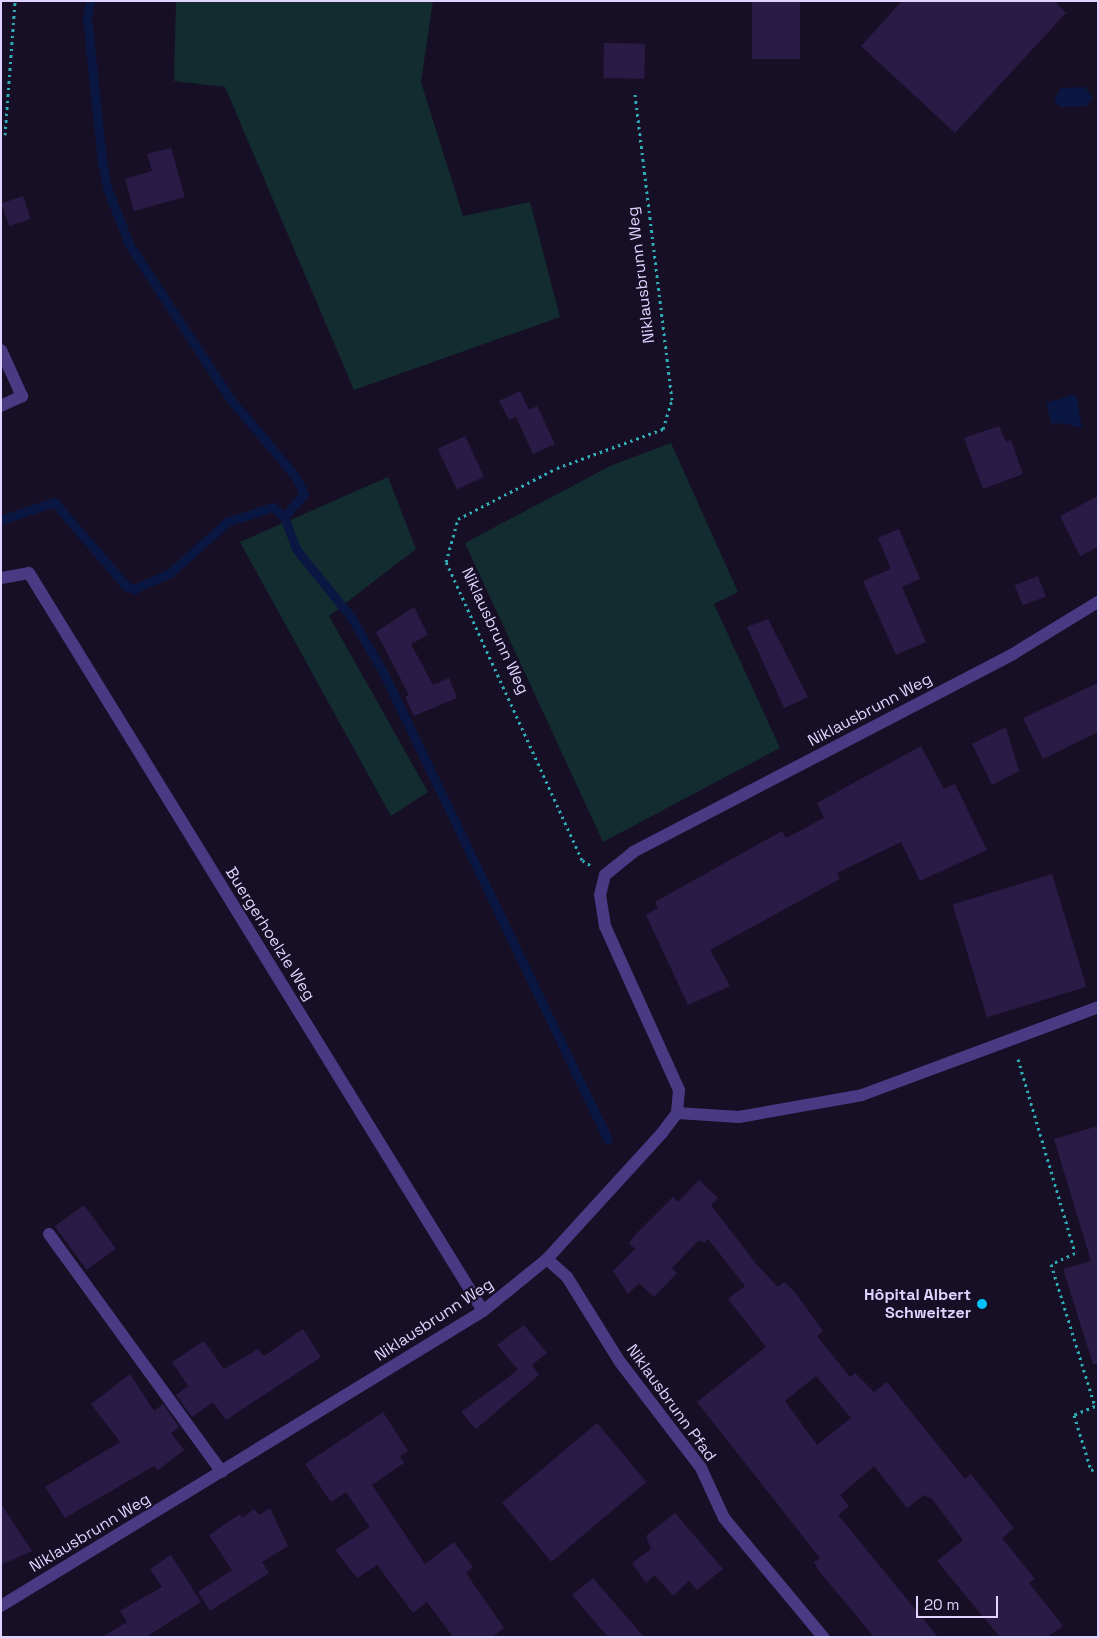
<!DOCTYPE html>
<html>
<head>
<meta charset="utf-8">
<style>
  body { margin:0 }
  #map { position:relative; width:1099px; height:1638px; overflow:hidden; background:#160f26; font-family:"Space Grotesk",sans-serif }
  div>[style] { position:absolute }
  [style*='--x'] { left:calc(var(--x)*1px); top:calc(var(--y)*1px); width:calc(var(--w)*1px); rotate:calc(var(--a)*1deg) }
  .green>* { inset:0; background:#122c2f }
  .water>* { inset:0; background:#0b1743 }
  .stream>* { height:9px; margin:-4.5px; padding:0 4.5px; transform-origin:4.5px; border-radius:4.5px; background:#0b1743 }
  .building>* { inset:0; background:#2a1b46; transform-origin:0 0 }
  .path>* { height:3px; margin-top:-1.5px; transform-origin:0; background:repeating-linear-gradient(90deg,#30acb6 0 2.5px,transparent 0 6.5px) }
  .minor>* { height:12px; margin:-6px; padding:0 6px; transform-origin:6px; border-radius:6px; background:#483b84 }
  .dots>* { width:14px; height:14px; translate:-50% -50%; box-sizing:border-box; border:2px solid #160f26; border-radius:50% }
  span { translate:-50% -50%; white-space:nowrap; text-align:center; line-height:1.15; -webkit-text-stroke:4px #160f26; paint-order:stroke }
  .street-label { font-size:16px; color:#dfd4ff }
  .poi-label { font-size:16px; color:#dfd4ff; font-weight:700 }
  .right { translate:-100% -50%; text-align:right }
  .frame { position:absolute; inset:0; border:2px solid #dfd4ff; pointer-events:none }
  .scale { position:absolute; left:916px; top:1596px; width:82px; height:22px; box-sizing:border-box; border:2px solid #dfd4ff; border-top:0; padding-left:6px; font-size:15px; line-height:18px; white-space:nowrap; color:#dfd4ff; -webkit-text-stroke:4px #160f26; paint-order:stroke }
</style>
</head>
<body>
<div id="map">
  <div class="green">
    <div style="clip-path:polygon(176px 1px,433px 1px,421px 82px,463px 216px,530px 202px,560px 317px,354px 390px,225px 87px,174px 81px)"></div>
    <div style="clip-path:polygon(671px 443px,738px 592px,714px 604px,780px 748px,603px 842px,465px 543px,610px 466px)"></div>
    <div style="clip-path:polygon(388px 477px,416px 549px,329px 616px,428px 792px,391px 816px,240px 542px)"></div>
  </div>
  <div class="water">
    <div style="clip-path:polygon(1085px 87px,1093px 98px,1086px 106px,1061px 107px,1054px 100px,1061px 88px)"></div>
    <div style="clip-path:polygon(1076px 394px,1082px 428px,1063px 423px,1052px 425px,1046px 403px)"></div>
  </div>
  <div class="stream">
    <div style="--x:90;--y:1;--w:16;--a:101"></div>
    <div style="--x:87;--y:17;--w:146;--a:84.1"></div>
    <div style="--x:102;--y:162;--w:26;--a:79"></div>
    <div style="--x:107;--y:188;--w:62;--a:68.4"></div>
    <div style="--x:130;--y:246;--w:186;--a:56.7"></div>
    <div style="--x:232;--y:401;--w:98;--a:50"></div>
    <div style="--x:295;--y:476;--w:20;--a:63"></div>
    <div style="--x:304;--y:494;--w:30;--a:131"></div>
    <div style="--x:284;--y:517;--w:34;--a:69"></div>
    <div style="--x:296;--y:549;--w:87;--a:51"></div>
    <div style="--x:351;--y:617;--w:64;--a:59.8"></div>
    <div style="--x:383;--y:672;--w:519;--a:64.32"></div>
    <div style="--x:1;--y:520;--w:56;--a:-18.8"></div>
    <div style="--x:54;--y:502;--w:111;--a:49.4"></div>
    <div style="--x:126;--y:586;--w:9;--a:21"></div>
    <div style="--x:134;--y:589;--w:39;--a:-24"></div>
    <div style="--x:170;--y:573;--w:76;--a:-41.8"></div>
    <div style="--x:227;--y:522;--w:48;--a:-18.1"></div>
    <div style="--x:273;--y:507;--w:15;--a:42"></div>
  </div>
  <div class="building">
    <div style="left:752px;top:1px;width:48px;height:58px"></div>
    <div style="clip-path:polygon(902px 1px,1054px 1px,1066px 13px,955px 133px,861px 46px)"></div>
    <div style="left:604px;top:43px;width:41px;height:35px;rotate:1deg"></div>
    <div style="clip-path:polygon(171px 148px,185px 197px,134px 211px,125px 179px,152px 171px,147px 154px)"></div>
    <div style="left:23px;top:196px;width:24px;height:23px;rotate:71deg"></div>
    <div style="clip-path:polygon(520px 391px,529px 410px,537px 406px,555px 444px,533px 454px,516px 417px,509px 420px,499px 401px)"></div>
    <div style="clip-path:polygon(999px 426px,1006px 442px,1011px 440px,1023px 474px,983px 489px,964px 438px)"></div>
    <div style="left:465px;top:436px;width:45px;height:30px;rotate:65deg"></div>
    <div style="clip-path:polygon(1098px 496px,1098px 547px,1080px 556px,1060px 516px)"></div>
    <div style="clip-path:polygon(899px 529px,920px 579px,902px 587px,926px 642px,896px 655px,863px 581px,891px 569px,878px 538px)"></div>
    <div style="left:1038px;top:576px;width:22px;height:25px;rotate:69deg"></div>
    <div style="clip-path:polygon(414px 607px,428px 635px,411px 644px,433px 685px,449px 678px,457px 698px,414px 716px,405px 697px,409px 695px,376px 632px)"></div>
    <div style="clip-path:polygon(768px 619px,808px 697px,784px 708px,747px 627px)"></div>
    <div style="clip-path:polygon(1098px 683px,1098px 732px,1043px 759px,1023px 718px)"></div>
    <div style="clip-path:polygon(1006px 727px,1019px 771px,992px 785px,972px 744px)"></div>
    <div style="clip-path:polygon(921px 746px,944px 789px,955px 784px,987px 850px,920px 881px,901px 842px,837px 873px,840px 879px,710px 950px,730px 986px,688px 1005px,646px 915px,658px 908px,655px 902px,782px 831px,786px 838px,824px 818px,817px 803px)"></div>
    <div style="left:1052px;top:874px;width:118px;height:104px;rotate:73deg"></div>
    <div style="clip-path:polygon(1098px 1126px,1098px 1364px,1093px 1364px,1063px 1269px,1091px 1261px,1054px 1139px)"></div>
    <div style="clip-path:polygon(evenodd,699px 1180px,718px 1198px,711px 1205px,757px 1265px,778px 1287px,784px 1282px,794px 1291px,823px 1331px,817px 1336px,850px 1377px,855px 1373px,874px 1392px,887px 1382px,965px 1479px,971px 1474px,1014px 1528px,1002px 1538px,1035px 1579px,1029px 1583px,1063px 1626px,1047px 1637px,1000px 1637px,937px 1561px,963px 1540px,932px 1499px,924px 1495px,907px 1508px,874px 1466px,840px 1495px,849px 1506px,838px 1515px,938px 1637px,874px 1637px,819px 1571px,814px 1562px,820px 1558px,697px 1402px,766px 1347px,728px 1299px,745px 1286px,708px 1239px,704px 1243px,699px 1240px,672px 1268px,677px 1273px,654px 1297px,639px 1283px,628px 1294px,613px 1271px,635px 1249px,629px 1243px,636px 1234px,673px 1197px,678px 1202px,699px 1180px,816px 1376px,851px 1418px,817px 1445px,785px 1401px,816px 1376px)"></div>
    <div style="left:84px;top:1205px;width:54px;height:36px;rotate:54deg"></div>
    <div style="clip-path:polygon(524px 1325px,547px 1353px,532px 1365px,539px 1375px,476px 1429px,461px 1412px,518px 1370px,497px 1345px)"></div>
    <div style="clip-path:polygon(303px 1329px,321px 1357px,226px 1420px,213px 1402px,192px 1417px,176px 1395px,188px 1386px,172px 1362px,204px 1341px,224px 1369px,258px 1349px,264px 1356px)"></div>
    <div style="clip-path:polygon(130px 1374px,154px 1411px,163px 1404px,179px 1427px,171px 1433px,184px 1450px,158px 1470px,154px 1466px,65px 1518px,45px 1487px,120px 1442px,91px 1404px)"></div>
    <div style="clip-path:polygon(383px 1412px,408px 1451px,400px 1456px,404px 1463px,372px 1485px,425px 1564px,454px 1542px,473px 1567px,466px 1573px,504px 1628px,492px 1637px,453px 1637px,427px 1602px,413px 1613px,377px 1565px,357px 1578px,335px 1550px,370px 1527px,346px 1492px,331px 1502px,305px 1464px)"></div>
    <div style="left:597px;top:1423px;width:77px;height:124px;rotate:50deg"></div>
    <div style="clip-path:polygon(1px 1504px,32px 1551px,1px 1565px)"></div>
    <div style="clip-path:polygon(270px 1508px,288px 1546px,262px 1562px,269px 1573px,210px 1611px,198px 1592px,232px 1570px,209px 1535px,240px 1514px,242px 1518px,254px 1509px,259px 1515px)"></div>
    <div style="clip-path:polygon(675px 1513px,723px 1569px,697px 1590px,689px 1581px,673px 1596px,655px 1575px,646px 1583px,632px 1563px,651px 1549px,646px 1536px)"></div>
    <div style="clip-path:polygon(171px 1555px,201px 1602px,146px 1637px,102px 1637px,127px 1622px,120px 1611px,162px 1587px,150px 1569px)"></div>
    <div style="clip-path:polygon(593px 1578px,644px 1637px,608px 1637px,572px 1595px)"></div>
  </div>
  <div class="path">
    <div style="--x:5;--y:135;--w:134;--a:-85.7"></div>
    <div style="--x:590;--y:865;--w:9;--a:-148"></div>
    <div style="--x:582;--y:860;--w:328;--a:-114.5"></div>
    <div style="--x:446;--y:562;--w:45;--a:-74.4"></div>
    <div style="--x:458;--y:519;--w:111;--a:-27.3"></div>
    <div style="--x:557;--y:468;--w:113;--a:-20.2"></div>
    <div style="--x:663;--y:429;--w:30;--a:-73"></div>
    <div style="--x:672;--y:400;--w:309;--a:-96.9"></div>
    <div style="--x:1018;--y:1059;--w:202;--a:73.6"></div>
    <div style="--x:1075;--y:1253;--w:26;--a:155"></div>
    <div style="--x:1051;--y:1264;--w:149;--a:72.8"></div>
    <div style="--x:1095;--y:1406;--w:23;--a:157"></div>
    <div style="--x:1074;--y:1415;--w:58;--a:72.8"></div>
    <div style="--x:1091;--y:1470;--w:7;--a:-16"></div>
  </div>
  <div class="minor">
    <div style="--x:1;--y:350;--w:51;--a:65.5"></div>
    <div style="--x:22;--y:396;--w:23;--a:155"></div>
    <div style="--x:1;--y:578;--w:28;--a:-10"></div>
    <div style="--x:29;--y:573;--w:866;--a:58.4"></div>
    <div style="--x:677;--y:1113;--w:62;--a:3.7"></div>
    <div style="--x:739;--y:1117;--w:125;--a:-10.1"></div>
    <div style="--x:862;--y:1095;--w:252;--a:-20.4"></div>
    <div style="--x:49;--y:1234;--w:294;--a:54"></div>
    <div style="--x:547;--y:1259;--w:27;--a:42"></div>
    <div style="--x:567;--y:1277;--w:100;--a:58.1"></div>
    <div style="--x:620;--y:1362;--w:133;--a:52.6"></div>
    <div style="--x:701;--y:1468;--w:55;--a:65.3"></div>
    <div style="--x:724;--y:1518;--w:155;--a:50.2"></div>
    <div style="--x:1;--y:1606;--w:565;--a:-31.47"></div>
    <div style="--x:483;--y:1311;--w:82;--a:-39.1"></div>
    <div style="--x:547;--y:1259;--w:171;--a:-47.6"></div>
    <div style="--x:662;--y:1133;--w:25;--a:-53"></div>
    <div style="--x:677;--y:1113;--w:23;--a:-85"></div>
    <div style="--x:679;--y:1090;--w:180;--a:-114.3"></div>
    <div style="--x:605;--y:926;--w:31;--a:-99"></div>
    <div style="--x:600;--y:895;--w:21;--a:-76"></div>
    <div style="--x:605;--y:875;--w:36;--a:-39"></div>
    <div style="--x:633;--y:852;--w:428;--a:-27.5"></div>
    <div style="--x:1013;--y:654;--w:100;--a:-31.5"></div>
  </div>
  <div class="dots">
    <div style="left:982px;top:1304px;background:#03c1fc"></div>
  </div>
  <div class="street-label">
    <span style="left:641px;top:275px;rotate:-97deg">Niklausbrunn Weg</span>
    <span style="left:495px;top:631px;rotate:65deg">Niklausbrunn Weg</span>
    <span style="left:870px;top:710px;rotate:-28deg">Niklausbrunn Weg</span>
    <span style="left:270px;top:934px;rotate:58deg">Buergerhoelzle Weg</span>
    <span style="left:434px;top:1320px;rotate:-33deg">Niklausbrunn Weg</span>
    <span style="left:671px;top:1403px;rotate:54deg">Niklausbrunn Pfad</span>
    <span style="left:90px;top:1533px;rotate:-31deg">Niklausbrunn Weg</span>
  </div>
  <div class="poi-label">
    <span class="right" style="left:971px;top:1304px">Hôpital Albert<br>Schweitzer</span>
  </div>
  <div class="frame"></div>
  <div class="scale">20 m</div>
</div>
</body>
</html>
